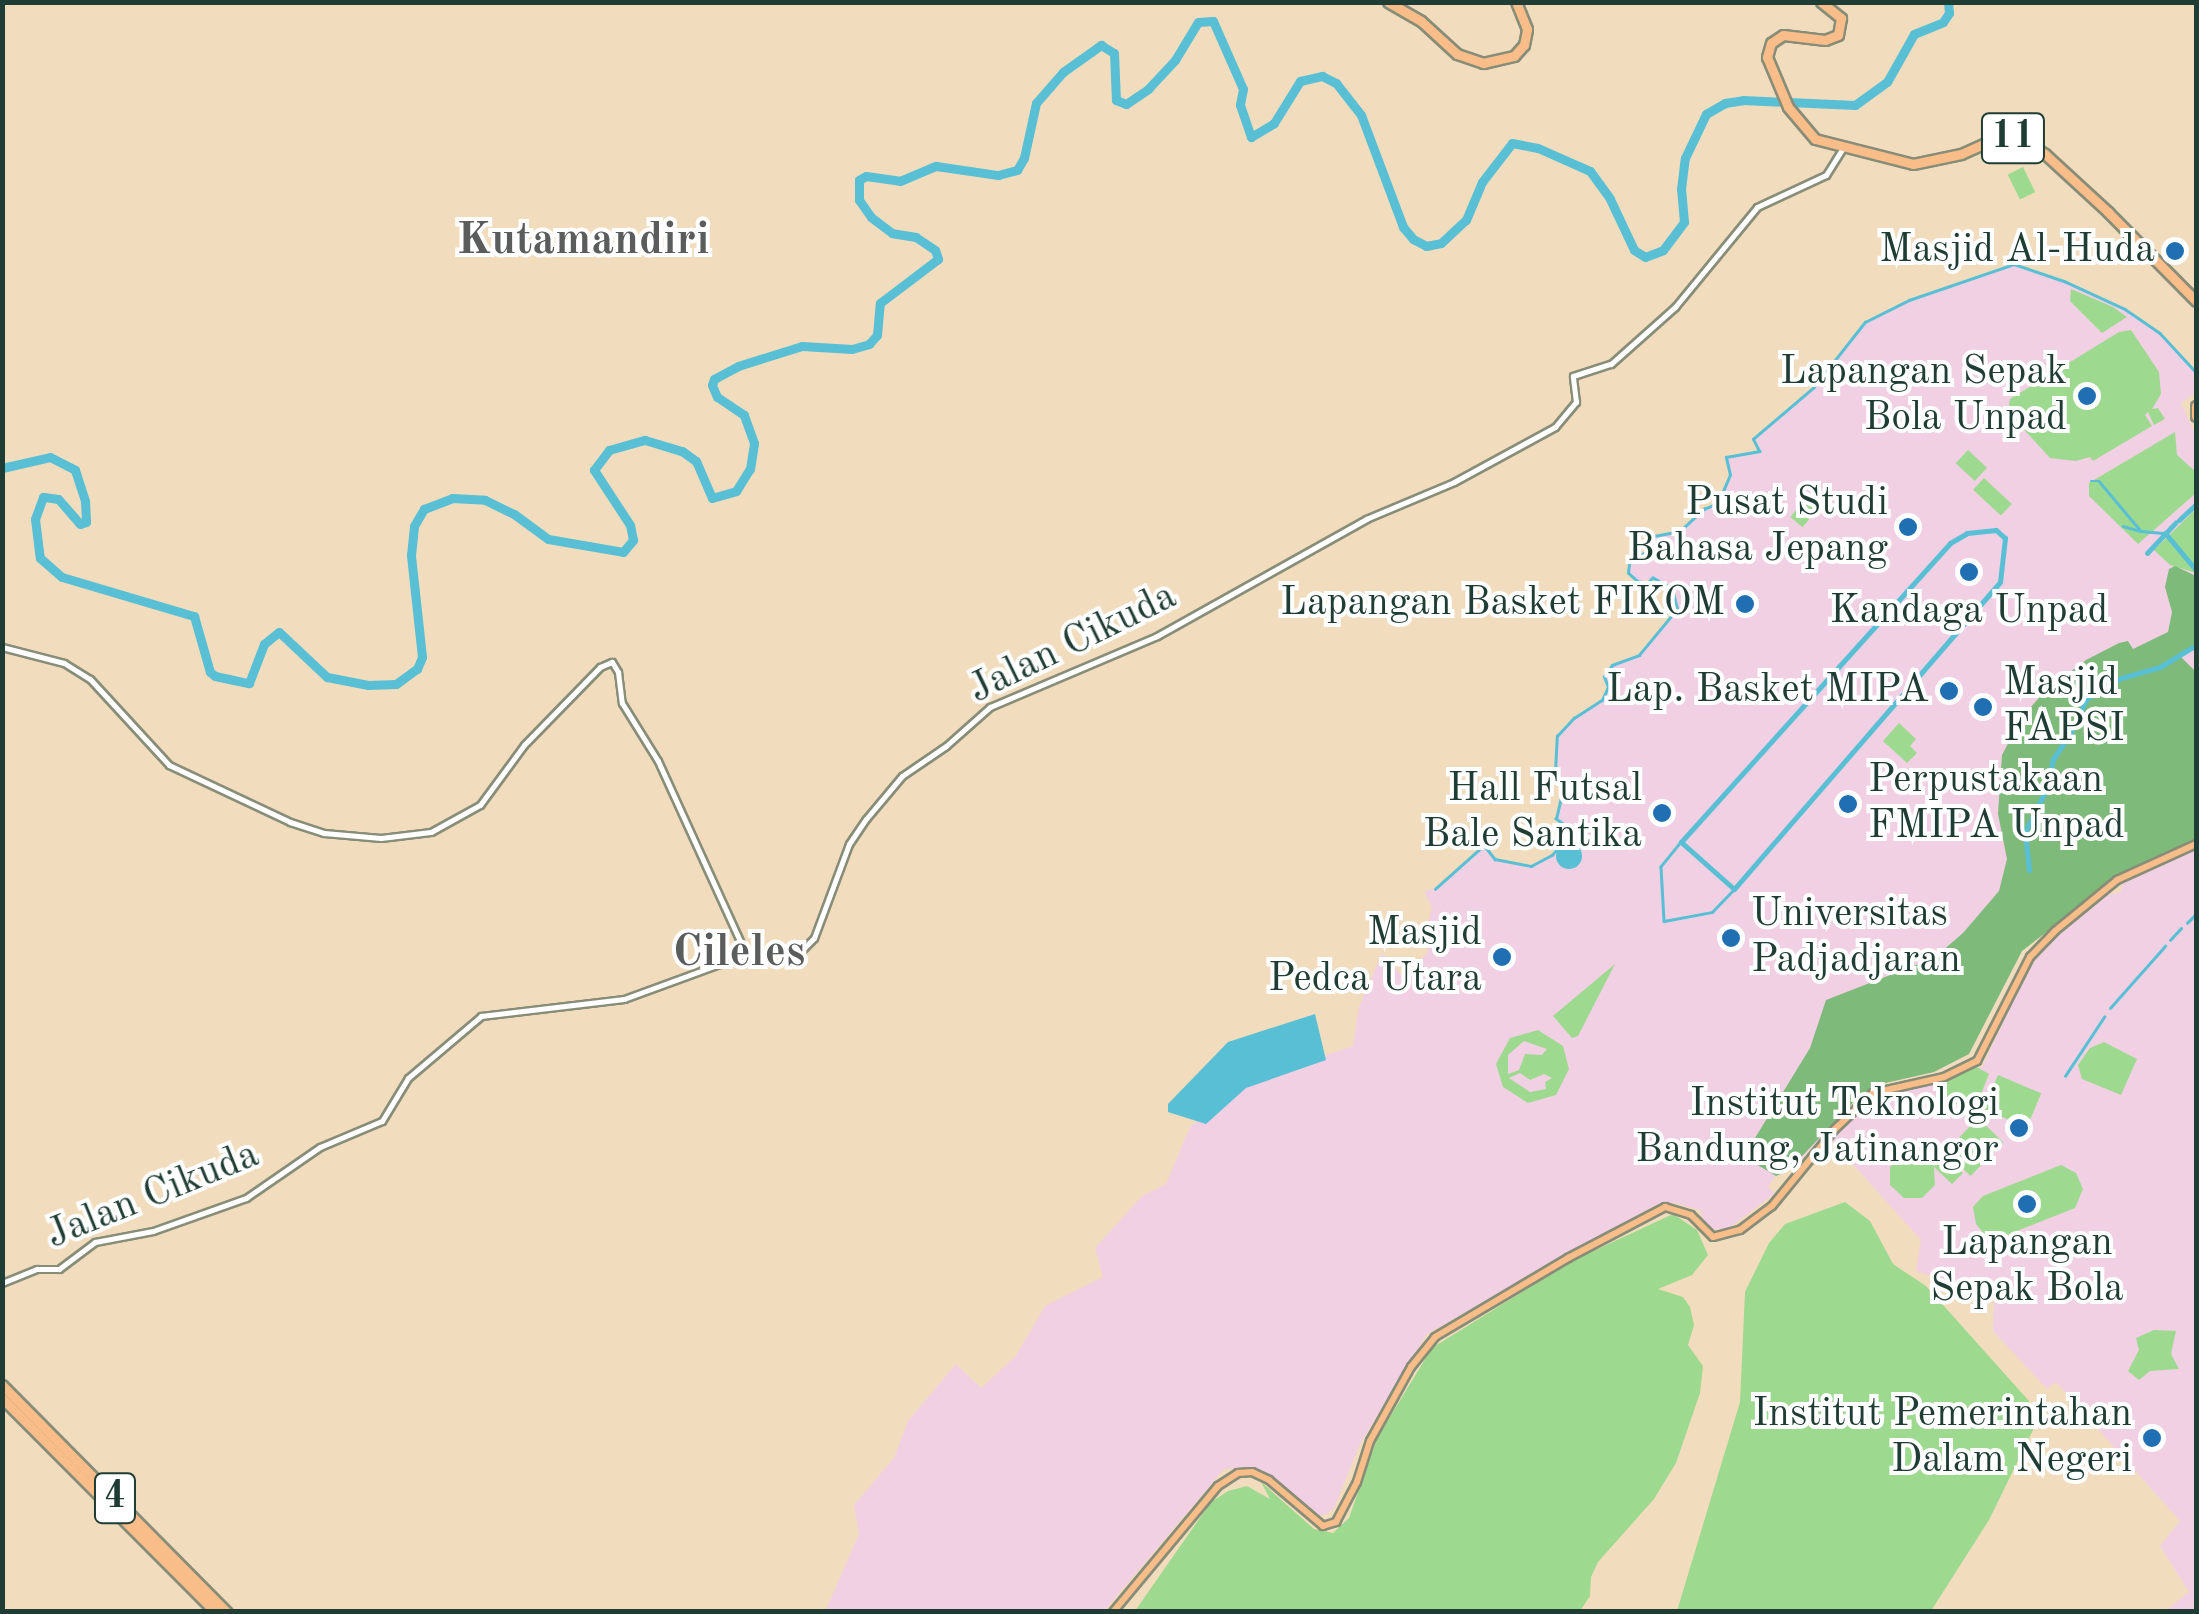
<!DOCTYPE html>
<html>
<head>
<meta charset="utf-8">
<style>
  body { margin:0 }
  #map { position:relative; width:2199px; height:1614px; overflow:hidden; background:#f1ddbd; font-family:"Old Standard TT",serif }
  div>[style] { position:absolute }
  [style*='--x'] { left:calc(var(--x)*1px); top:calc(var(--y)*1px); width:calc(var(--w)*1px); rotate:calc(var(--a)*1deg) }
  .built>* { inset:0; background:#f1d0e4 }
  .green>* { inset:0; background:#9dda8f; transform-origin:0 0 }
  .forest>* { inset:0; background:#7eba7a }
  .water>* { inset:0; background:#58bfd5 }
  .round { border-radius:50% }
  .stream>* { height:2.5px; margin:-1.25px; padding:0 1.25px; transform-origin:1.25px; border-radius:1.25px; background:#58bfd5 }
  .canal>* { height:5px; margin:-2.5px; padding:0 2.5px; transform-origin:2.5px; border-radius:2.5px; background:#58bfd5 }
  .river>* { height:9px; margin:-4.5px; padding:0 4.5px; transform-origin:4.5px; border-radius:4.5px; background:#58bfd5 }
  .roads { filter:drop-shadow(2px 0 #888d78) drop-shadow(-2px 0 #888d78) drop-shadow(0 2px #888d78) drop-shadow(0 -2px #888d78) }
  .minor>* { height:5px; margin:-2.5px; padding:0 2.5px; transform-origin:2.5px; border-radius:2.5px; background:#fff }
  .major>* { height:6px; margin:-3px; padding:0 3px; transform-origin:3px; border-radius:3px; background:#f8bd89 }
  .highway>* { height:9px; margin:-4.5px; padding:0 4.5px; transform-origin:4.5px; border-radius:4.5px; background:#f8bd89 }
  .dots>* { width:28px; height:28px; translate:-50% -50%; box-sizing:border-box; border:5px solid #fff; border-radius:50% }
  span { translate:-50% -50%; white-space:nowrap; text-align:center; line-height:1.15; -webkit-text-stroke:8px #fff; paint-order:stroke }
  .shield-label span { padding:2px 8px; background:#fff; border:2px solid; border-radius:8px; -webkit-text-stroke-width:0 }
  .shield-label { font-size:38px; color:#1f3d34; font-weight:700 }
  .poi-label { font-size:40px; color:#1f3d34 }
  .right { translate:-100% -50%; text-align:right }
  .left { translate:0 -50%; text-align:left }
  .street-label { font-size:40px; color:#1f3d34 }
  .quarter-label { font-size:45px; color:#5b5c5c; font-weight:700 }
  .frame { position:absolute; inset:0; border:5px solid #1f3d34; pointer-events:none }
</style>
</head>
<body>
<div id="map">
  <div class="built">
    <div style="clip-path:polygon(2014px 264px,2064px 281px,2125px 309px,2160px 333px,2196px 372px,2196px 392px,2181px 403px,2196px 436px,2196px 838px,2117px 877px,2042px 933px,2022px 951px,1969px 1054px,1934px 1072px,1881px 1084px,1861px 1094px,1794px 1167px,1776px 1176px,1768px 1187px,1775px 1193px,1728px 1229px,1707px 1229px,1700px 1210px,1675px 1203px,1652px 1207px,1427px 1334px,1360px 1444px,1334px 1508px,1325px 1515px,1318px 1515px,1277px 1481px,1250px 1468px,1224px 1469px,1104px 1611px,825px 1612px,859px 1534px,854px 1505px,894px 1458px,908px 1421px,956px 1364px,981px 1388px,1016px 1356px,1045px 1306px,1103px 1277px,1095px 1248px,1142px 1196px,1166px 1184px,1190px 1127px,1248px 1082px,1353px 1046px,1359px 1007px,1382px 953px,1404px 978px,1429px 951px,1423px 944px,1432px 907px,1424px 892px,1441px 886px,1484px 845px,1495px 859px,1509px 864px,1531px 866px,1552px 855px,1571px 831px,1556px 819px,1563px 789px,1555px 771px,1557px 736px,1574px 718px,1602px 700px,1608px 687px,1604px 677px,1612px 665px,1639px 655px,1677px 609px,1672px 588px,1653px 578px,1638px 582px,1628px 573px,1629px 563px,1648px 550px,1654px 536px,1680px 531px,1704px 509px,1719px 503px,1730px 475px,1726px 457px,1759px 451px,1753px 439px,1813px 388px,1865px 322px,1909px 300px)"></div>
    <div style="clip-path:polygon(2196px 849px,2196px 1611px,2165px 1611px,2189px 1592px,2160px 1546px,2180px 1521px,2056px 1382px,2047px 1389px,1993px 1331px,1994px 1296px,1916px 1271px,1921px 1240px,1831px 1140px,1875px 1093px,1933px 1083px,1974px 1064px,1982px 1068px,2023px 979px,2044px 946px,2103px 896px,2121px 892px,2123px 880px)"></div>
  </div>
  <div class="green">
    <div style="left:2023px;top:167px;width:28px;height:17px;rotate:64deg"></div>
    <div style="clip-path:polygon(2071px 289px,2113px 307px,2127px 317px,2102px 333px,2070px 301px)"></div>
    <div style="clip-path:polygon(2131px 330px,2159px 372px,2161px 394px,2152px 409px,2158px 408px,2165px 419px,2154px 425px,2148px 412px,2145px 415px,2152px 426px,2093px 461px,2090px 457px,2076px 461px,2050px 458px,2008px 412px,2010px 399px,2119px 332px)"></div>
    <div style="clip-path:polygon(2175px 432px,2177px 455px,2196px 472px,2196px 493px,2138px 544px,2089px 496px,2089px 483px)"></div>
    <div style="left:1968px;top:450px;width:26px;height:18px;rotate:43deg"></div>
    <div style="left:1984px;top:478px;width:38px;height:16px;rotate:43deg"></div>
    <div style="left:1807px;top:497px;width:16px;height:26px;rotate:40deg"></div>
    <div style="clip-path:polygon(2196px 509px,2196px 573px,2170px 565px,2154px 550px)"></div>
    <div style="left:1732px;top:597px;width:26px;height:14px"></div>
    <div style="clip-path:polygon(1899px 723px,1916px 739px,1910px 746px,1917px 753px,1907px 763px,1883px 741px)"></div>
    <div style="clip-path:polygon(1615px 964px,1578px 1036px,1572px 1038px,1553px 1016px)"></div>
    <div style="clip-path:polygon(evenodd,1538px 1030px,1563px 1046px,1569px 1069px,1556px 1095px,1528px 1103px,1503px 1087px,1496px 1064px,1510px 1038px,1538px 1030px,1524px 1041px,1547px 1049px,1542px 1055px,1525px 1054px,1519px 1070px,1508px 1074px,1508px 1055px,1524px 1041px,1538px 1030px,1520px 1073px,1530px 1080px,1544px 1074px,1552px 1078px,1545px 1082px,1546px 1089px,1530px 1092px,1509px 1078px,1520px 1073px)"></div>
    <div style="clip-path:polygon(2104px 1042px,2137px 1059px,2121px 1095px,2082px 1079px,2078px 1065px,2090px 1048px)"></div>
    <div style="clip-path:polygon(1975px 1066px,1989px 1074px,1977px 1104px,1964px 1096px,1958px 1105px,1932px 1084px)"></div>
    <div style="left:1998px;top:1075px;width:47px;height:37px;rotate:23deg"></div>
    <div style="left:1978px;top:1118px;width:35px;height:47px;rotate:44deg"></div>
    <div style="clip-path:polygon(1904px 1153px,1922px 1153px,1934px 1166px,1945px 1155px,1963px 1173px,1952px 1184px,1934px 1167px,1935px 1185px,1922px 1198px,1904px 1198px,1890px 1185px,1890px 1167px)"></div>
    <div style="clip-path:polygon(2061px 1165px,2076px 1173px,2083px 1189px,2075px 1208px,2002px 1237px,1986px 1236px,1976px 1224px,1973px 1207px,1983px 1196px)"></div>
    <div style="clip-path:polygon(1845px 1202px,1870px 1221px,1893px 1264px,1926px 1286px,2029px 1401px,2034px 1428px,1989px 1520px,1931px 1611px,1677px 1611px,1740px 1402px,1745px 1292px,1769px 1243px,1785px 1224px)"></div>
    <div style="clip-path:polygon(1673px 1214px,1697px 1230px,1708px 1255px,1692px 1275px,1658px 1289px,1683px 1297px,1690px 1307px,1694px 1325px,1688px 1345px,1703px 1366px,1700px 1393px,1676px 1463px,1654px 1499px,1598px 1562px,1591px 1577px,1590px 1596px,1580px 1611px,1135px 1611px,1211px 1502px,1228px 1491px,1247px 1486px,1270px 1499px,1261px 1482px,1314px 1529px,1333px 1533px,1349px 1518px,1377px 1438px,1432px 1348px,1572px 1261px)"></div>
    <div style="clip-path:polygon(2154px 1330px,2176px 1331px,2171px 1354px,2179px 1369px,2150px 1371px,2139px 1380px,2128px 1371px,2139px 1350px,2136px 1338px)"></div>
  </div>
  <div class="forest">
    <div style="clip-path:polygon(2175px 566px,2196px 576px,2196px 645px,2178px 654px,2196px 672px,2196px 838px,2117px 877px,2022px 951px,1969px 1054px,1934px 1072px,1881px 1084px,1861px 1094px,1788px 1171px,1776px 1176px,1756px 1164px,1755px 1138px,1810px 1048px,1826px 1000px,1934px 958px,1963px 933px,1999px 891px,2007px 859px,1998px 814px,2002px 755px,2022px 717px,2045px 691px,2086px 660px,2119px 643px,2128px 641px,2133px 649px,2168px 632px,2172px 612px,2165px 587px,2169px 569px)"></div>
  </div>
  <div class="water">
    <div class="round" style="left:1556px;top:843px;width:26px;height:26px"></div>
    <div style="clip-path:polygon(1315px 1014px,1326px 1060px,1246px 1088px,1206px 1124px,1168px 1112px,1168px 1104px,1228px 1042px)"></div>
  </div>
  <div class="stream">
    <div style="--x:2091;--y:481;--w:8;--a:0"></div>
    <div style="--x:2099;--y:481;--w:65;--a:50"></div>
    <div style="--x:2141;--y:531;--w:24;--a:5"></div>
    <div style="--x:2123;--y:526;--w:18;--a:16"></div>
    <div style="--x:1681;--y:842;--w:32;--a:129"></div>
    <div style="--x:1661;--y:867;--w:54;--a:86.8"></div>
    <div style="--x:1664;--y:921;--w:49;--a:-10.6"></div>
    <div style="--x:1712;--y:912;--w:32;--a:-46"></div>
    <div style="--x:1435;--y:889;--w:66;--a:-41.9"></div>
    <div style="--x:1484;--y:845;--w:18;--a:52"></div>
    <div style="--x:1495;--y:859;--w:37;--a:11"></div>
    <div style="--x:1531;--y:866;--w:24;--a:-28"></div>
    <div style="--x:1552;--y:855;--w:19;--a:-51"></div>
    <div style="--x:1564;--y:840;--w:12;--a:-55"></div>
    <div style="--x:1571;--y:830;--w:19;--a:-144"></div>
    <div style="--x:1556;--y:819;--w:31;--a:-77"></div>
    <div style="--x:1563;--y:789;--w:20;--a:-114"></div>
    <div style="--x:1555;--y:771;--w:35;--a:-87"></div>
    <div style="--x:1557;--y:736;--w:25;--a:-47"></div>
    <div style="--x:1574;--y:718;--w:33;--a:-33"></div>
    <div style="--x:1602;--y:700;--w:14;--a:-65"></div>
    <div style="--x:1608;--y:687;--w:11;--a:-112"></div>
    <div style="--x:1604;--y:677;--w:14;--a:-56"></div>
    <div style="--x:1612;--y:665;--w:29;--a:-20"></div>
    <div style="--x:1639;--y:655;--w:60;--a:-50.4"></div>
    <div style="--x:1677;--y:609;--w:21;--a:-104"></div>
    <div style="--x:1672;--y:589;--w:22;--a:-150"></div>
    <div style="--x:1653;--y:578;--w:7;--a:135"></div>
    <div style="--x:1648;--y:583;--w:10;--a:-174"></div>
    <div style="--x:1638;--y:582;--w:13;--a:-138"></div>
    <div style="--x:1628;--y:573;--w:10;--a:-84"></div>
    <div style="--x:1629;--y:563;--w:23;--a:-34"></div>
    <div style="--x:1648;--y:550;--w:15;--a:-67"></div>
    <div style="--x:1654;--y:536;--w:26;--a:-11"></div>
    <div style="--x:1680;--y:531;--w:33;--a:-43"></div>
    <div style="--x:1704;--y:509;--w:15;--a:-23"></div>
    <div style="--x:1718;--y:503;--w:30;--a:-67"></div>
    <div style="--x:1730;--y:475;--w:18;--a:-103"></div>
    <div style="--x:1726;--y:457;--w:34;--a:-10"></div>
    <div style="--x:1759;--y:451;--w:13;--a:-117"></div>
    <div style="--x:1753;--y:439;--w:79;--a:-40.4"></div>
    <div style="--x:1813;--y:388;--w:84;--a:-51.8"></div>
    <div style="--x:1865;--y:322;--w:49;--a:-26.6"></div>
    <div style="--x:1909;--y:300;--w:111;--a:-18.9"></div>
    <div style="--x:2014;--y:264;--w:53;--a:18.8"></div>
    <div style="--x:2064;--y:281;--w:67;--a:24.7"></div>
    <div style="--x:2125;--y:309;--w:42;--a:34.4"></div>
    <div style="--x:2160;--y:333;--w:53;--a:47.3"></div>
    <div style="--x:2187;--y:923;--w:13;--a:-45"></div>
    <div style="--x:2170;--y:940;--w:16;--a:-47"></div>
    <div style="--x:2110;--y:1008;--w:83;--a:-48.4"></div>
    <div style="--x:2065;--y:1076;--w:71;--a:-56.5"></div>
  </div>
  <div class="canal">
    <div style="--x:2179;--y:520;--w:23;--a:-43"></div>
    <div style="--x:1996;--y:530;--w:12;--a:42"></div>
    <div style="--x:2005;--y:538;--w:44;--a:96.5"></div>
    <div style="--x:2000;--y:582;--w:406;--a:130.9"></div>
    <div style="--x:1734;--y:889;--w:71;--a:-138.4"></div>
    <div style="--x:1681;--y:842;--w:402;--a:-48"></div>
    <div style="--x:1950;--y:543;--w:20;--a:-30"></div>
    <div style="--x:1967;--y:533;--w:29;--a:-6"></div>
    <div style="--x:2165;--y:533;--w:48;--a:50"></div>
    <div style="--x:2147;--y:553;--w:42;--a:-46.9"></div>
    <div style="--x:2029;--y:870;--w:38;--a:-96"></div>
    <div style="--x:2025;--y:832;--w:50;--a:-63.9"></div>
    <div style="--x:2047;--y:787;--w:29;--a:-78"></div>
    <div style="--x:2053;--y:759;--w:30;--a:-56"></div>
    <div style="--x:2070;--y:734;--w:38;--a:-65"></div>
    <div style="--x:2086;--y:699;--w:41;--a:-31"></div>
    <div style="--x:2121;--y:678;--w:41;--a:-15.8"></div>
    <div style="--x:2160;--y:667;--w:42;--a:-31.4"></div>
  </div>
  <div class="river">
    <div style="--x:2;--y:468;--w:49;--a:-12.9"></div>
    <div style="--x:50;--y:457;--w:28;--a:27"></div>
    <div style="--x:75;--y:470;--w:33;--a:72"></div>
    <div style="--x:85;--y:501;--w:21;--a:87"></div>
    <div style="--x:86;--y:522;--w:6;--a:162"></div>
    <div style="--x:80;--y:524;--w:33;--a:-131"></div>
    <div style="--x:58;--y:499;--w:15;--a:-172"></div>
    <div style="--x:43;--y:497;--w:23;--a:110"></div>
    <div style="--x:35;--y:519;--w:39;--a:83"></div>
    <div style="--x:40;--y:558;--w:29;--a:41"></div>
    <div style="--x:62;--y:577;--w:138;--a:16.5"></div>
    <div style="--x:194;--y:616;--w:58;--a:74.1"></div>
    <div style="--x:210;--y:672;--w:6;--a:39"></div>
    <div style="--x:215;--y:676;--w:35;--a:12"></div>
    <div style="--x:249;--y:683;--w:42;--a:-69"></div>
    <div style="--x:264;--y:644;--w:19;--a:-39"></div>
    <div style="--x:279;--y:632;--w:66;--a:43.2"></div>
    <div style="--x:327;--y:677;--w:42;--a:11"></div>
    <div style="--x:368;--y:685;--w:28;--a:-2"></div>
    <div style="--x:396;--y:684;--w:26;--a:-36"></div>
    <div style="--x:417;--y:669;--w:13;--a:-67"></div>
    <div style="--x:422;--y:657;--w:103;--a:-96.2"></div>
    <div style="--x:411;--y:555;--w:29;--a:-84"></div>
    <div style="--x:414;--y:526;--w:20;--a:-60"></div>
    <div style="--x:424;--y:509;--w:30;--a:-21"></div>
    <div style="--x:452;--y:498;--w:33;--a:3"></div>
    <div style="--x:485;--y:500;--w:32;--a:26"></div>
    <div style="--x:514;--y:514;--w:42;--a:36.3"></div>
    <div style="--x:548;--y:539;--w:76;--a:9.8"></div>
    <div style="--x:623;--y:552;--w:16;--a:-50"></div>
    <div style="--x:633;--y:540;--w:15;--a:-101"></div>
    <div style="--x:630;--y:525;--w:66;--a:-123.2"></div>
    <div style="--x:594;--y:470;--w:25;--a:-53"></div>
    <div style="--x:609;--y:450;--w:37;--a:-16"></div>
    <div style="--x:645;--y:440;--w:39;--a:17"></div>
    <div style="--x:682;--y:451;--w:17;--a:36"></div>
    <div style="--x:696;--y:461;--w:40;--a:66.6"></div>
    <div style="--x:712;--y:498;--w:25;--a:-16"></div>
    <div style="--x:736;--y:491;--w:26;--a:-58"></div>
    <div style="--x:750;--y:469;--w:26;--a:-81"></div>
    <div style="--x:754;--y:443;--w:30;--a:-110"></div>
    <div style="--x:744;--y:415;--w:32;--a:-146"></div>
    <div style="--x:717;--y:397;--w:13;--a:-113"></div>
    <div style="--x:712;--y:385;--w:6;--a:-72"></div>
    <div style="--x:714;--y:379;--w:27;--a:-28"></div>
    <div style="--x:738;--y:366;--w:67;--a:-17.4"></div>
    <div style="--x:802;--y:346;--w:50;--a:3.4"></div>
    <div style="--x:852;--y:349;--w:18;--a:-16"></div>
    <div style="--x:869;--y:344;--w:12;--a:-48"></div>
    <div style="--x:877;--y:335;--w:32;--a:-85"></div>
    <div style="--x:880;--y:303;--w:73;--a:-37.2"></div>
    <div style="--x:938;--y:259;--w:9;--a:-108"></div>
    <div style="--x:935;--y:250;--w:23;--a:-146"></div>
    <div style="--x:916;--y:237;--w:24;--a:-171"></div>
    <div style="--x:892;--y:233;--w:26;--a:-143"></div>
    <div style="--x:871;--y:217;--w:21;--a:-125"></div>
    <div style="--x:859;--y:200;--w:20;--a:-90"></div>
    <div style="--x:859;--y:180;--w:8;--a:-30"></div>
    <div style="--x:866;--y:176;--w:34;--a:8"></div>
    <div style="--x:900;--y:181;--w:39;--a:-23"></div>
    <div style="--x:936;--y:166;--w:63;--a:8.3"></div>
    <div style="--x:998;--y:175;--w:20;--a:-15"></div>
    <div style="--x:1017;--y:170;--w:14;--a:-60"></div>
    <div style="--x:1024;--y:158;--w:56;--a:-77.7"></div>
    <div style="--x:1036;--y:103;--w:41;--a:-48.9"></div>
    <div style="--x:1063;--y:72;--w:47;--a:-35.4"></div>
    <div style="--x:1101;--y:45;--w:15;--a:32"></div>
    <div style="--x:1114;--y:53;--w:47;--a:87.6"></div>
    <div style="--x:1116;--y:100;--w:11;--a:22"></div>
    <div style="--x:1126;--y:104;--w:27;--a:-34"></div>
    <div style="--x:1148;--y:89;--w:40;--a:-47"></div>
    <div style="--x:1175;--y:60;--w:44;--a:-58.8"></div>
    <div style="--x:1198;--y:22;--w:15;--a:-4"></div>
    <div style="--x:1213;--y:21;--w:74;--a:66.2"></div>
    <div style="--x:1243;--y:89;--w:16;--a:101"></div>
    <div style="--x:1240;--y:105;--w:34;--a:71"></div>
    <div style="--x:1251;--y:137;--w:27;--a:-31"></div>
    <div style="--x:1274;--y:123;--w:49;--a:-58.2"></div>
    <div style="--x:1300;--y:81;--w:23;--a:-13"></div>
    <div style="--x:1322;--y:76;--w:16;--a:27"></div>
    <div style="--x:1336;--y:83;--w:41;--a:52"></div>
    <div style="--x:1361;--y:115;--w:120;--a:69.4"></div>
    <div style="--x:1403;--y:227;--w:16;--a:50"></div>
    <div style="--x:1413;--y:239;--w:15;--a:28"></div>
    <div style="--x:1426;--y:246;--w:15;--a:-11"></div>
    <div style="--x:1441;--y:243;--w:34;--a:-43"></div>
    <div style="--x:1466;--y:220;--w:41;--a:-67.2"></div>
    <div style="--x:1482;--y:182;--w:49;--a:-52.4"></div>
    <div style="--x:1512;--y:143;--w:26;--a:11"></div>
    <div style="--x:1538;--y:148;--w:57;--a:23.9"></div>
    <div style="--x:1590;--y:171;--w:34;--a:54"></div>
    <div style="--x:1610;--y:199;--w:56;--a:64.8"></div>
    <div style="--x:1634;--y:250;--w:13;--a:32"></div>
    <div style="--x:1645;--y:257;--w:19;--a:-21"></div>
    <div style="--x:1663;--y:250;--w:35;--a:-53"></div>
    <div style="--x:1684;--y:222;--w:33;--a:-95"></div>
    <div style="--x:1681;--y:189;--w:31;--a:-83"></div>
    <div style="--x:1685;--y:158;--w:49;--a:-64.5"></div>
    <div style="--x:1706;--y:114;--w:22;--a:-30"></div>
    <div style="--x:1725;--y:103;--w:18;--a:-9"></div>
    <div style="--x:1743;--y:100;--w:112;--a:2.6"></div>
    <div style="--x:1855;--y:105;--w:39;--a:-36"></div>
    <div style="--x:1887;--y:82;--w:55;--a:-60.6"></div>
    <div style="--x:1914;--y:34;--w:31;--a:-22"></div>
    <div style="--x:1943;--y:22;--w:11;--a:-56"></div>
    <div style="--x:1949;--y:13;--w:11;--a:-95"></div>
  </div>
  <div class="roads">
    <div class="minor">
      <div style="--x:2;--y:647;--w:64;--a:14.5"></div>
      <div style="--x:64;--y:663;--w:31;--a:32"></div>
      <div style="--x:90;--y:679;--w:117;--a:47.4"></div>
      <div style="--x:169;--y:765;--w:134;--a:25.2"></div>
      <div style="--x:290;--y:822;--w:36;--a:18"></div>
      <div style="--x:324;--y:833;--w:57;--a:5"></div>
      <div style="--x:381;--y:838;--w:50;--a:-6.8"></div>
      <div style="--x:431;--y:832;--w:56;--a:-28.9"></div>
      <div style="--x:480;--y:805;--w:74;--a:-53.7"></div>
      <div style="--x:524;--y:745;--w:109;--a:-45.7"></div>
      <div style="--x:600;--y:667;--w:13;--a:-23"></div>
      <div style="--x:612;--y:662;--w:12;--a:59"></div>
      <div style="--x:618;--y:672;--w:31;--a:83"></div>
      <div style="--x:622;--y:703;--w:68;--a:58.2"></div>
      <div style="--x:658;--y:761;--w:212;--a:65.5"></div>
      <div style="--x:2;--y:1283;--w:38;--a:-22"></div>
      <div style="--x:37;--y:1269;--w:22;--a:0"></div>
      <div style="--x:59;--y:1269;--w:45;--a:-36.9"></div>
      <div style="--x:95;--y:1242;--w:59;--a:-10.7"></div>
      <div style="--x:153;--y:1231;--w:99;--a:-19.5"></div>
      <div style="--x:246;--y:1198;--w:90;--a:-34.6"></div>
      <div style="--x:320;--y:1147;--w:67;--a:-22.8"></div>
      <div style="--x:382;--y:1121;--w:50;--a:-58.8"></div>
      <div style="--x:408;--y:1078;--w:96;--a:-40.3"></div>
      <div style="--x:481;--y:1016;--w:144;--a:-6.8"></div>
      <div style="--x:624;--y:999;--w:128;--a:-20.1"></div>
      <div style="--x:744;--y:955;--w:58;--a:-4.9"></div>
      <div style="--x:802;--y:950;--w:17;--a:-45"></div>
      <div style="--x:814;--y:938;--w:100;--a:-69.6"></div>
      <div style="--x:849;--y:844;--w:30;--a:-56"></div>
      <div style="--x:866;--y:819;--w:56;--a:-50.1"></div>
      <div style="--x:902;--y:776;--w:53;--a:-34.3"></div>
      <div style="--x:946;--y:746;--w:59;--a:-41.6"></div>
      <div style="--x:990;--y:707;--w:181;--a:-23"></div>
      <div style="--x:1157;--y:636;--w:240;--a:-29.2"></div>
      <div style="--x:1366;--y:519;--w:95;--a:-22.8"></div>
      <div style="--x:1454;--y:482;--w:115;--a:-28.6"></div>
      <div style="--x:1555;--y:427;--w:33;--a:-50"></div>
      <div style="--x:1576;--y:402;--w:26;--a:-97"></div>
      <div style="--x:1573;--y:376;--w:40;--a:-18"></div>
      <div style="--x:1611;--y:364;--w:86;--a:-41.7"></div>
      <div style="--x:1675;--y:307;--w:129;--a:-50.6"></div>
      <div style="--x:1757;--y:207;--w:76;--a:-24.9"></div>
      <div style="--x:1826;--y:175;--w:32;--a:-58"></div>
    </div>
    <div class="major">
      <div style="--x:1113;--y:1612;--w:164;--a:-50.2"></div>
      <div style="--x:1218;--y:1486;--w:24;--a:-33"></div>
      <div style="--x:1238;--y:1473;--w:14;--a:-4"></div>
      <div style="--x:1252;--y:1472;--w:19;--a:25"></div>
      <div style="--x:1269;--y:1480;--w:71;--a:40.4"></div>
      <div style="--x:1323;--y:1526;--w:14;--a:-17"></div>
      <div style="--x:1336;--y:1522;--w:45;--a:-62.3"></div>
      <div style="--x:1357;--y:1482;--w:43;--a:-72.4"></div>
      <div style="--x:1370;--y:1441;--w:85;--a:-61"></div>
      <div style="--x:1411;--y:1367;--w:38;--a:-51"></div>
      <div style="--x:1435;--y:1337;--w:155;--a:-30.7"></div>
      <div style="--x:1568;--y:1258;--w:110;--a:-27.7"></div>
      <div style="--x:1665;--y:1207;--w:27;--a:17"></div>
      <div style="--x:1691;--y:1215;--w:31;--a:45"></div>
      <div style="--x:1713;--y:1237;--w:28;--a:-15"></div>
      <div style="--x:1740;--y:1230;--w:40;--a:-37"></div>
      <div style="--x:1772;--y:1206;--w:99;--a:-50.7"></div>
      <div style="--x:1835;--y:1129;--w:52;--a:-43.5"></div>
      <div style="--x:1873;--y:1093;--w:73;--a:-12.7"></div>
      <div style="--x:1944;--y:1077;--w:37;--a:-26"></div>
      <div style="--x:1977;--y:1061;--w:117;--a:-63"></div>
      <div style="--x:2030;--y:957;--w:36;--a:-46"></div>
      <div style="--x:2055;--y:931;--w:80;--a:-39.4"></div>
      <div style="--x:2117;--y:880;--w:87;--a:-24.5"></div>
    </div>
    <div class="highway">
      <div style="--x:1388;--y:2;--w:38;--a:30"></div>
      <div style="--x:1421;--y:21;--w:49;--a:42.5"></div>
      <div style="--x:1457;--y:54;--w:28;--a:19"></div>
      <div style="--x:1483;--y:63;--w:32;--a:-13"></div>
      <div style="--x:1514;--y:56;--w:15;--a:-48"></div>
      <div style="--x:1524;--y:45;--w:16;--a:-79"></div>
      <div style="--x:1527;--y:29;--w:29;--a:-112"></div>
      <div style="--x:1821;--y:2;--w:26;--a:39"></div>
      <div style="--x:1841;--y:18;--w:17;--a:100"></div>
      <div style="--x:1838;--y:35;--w:14;--a:159"></div>
      <div style="--x:1825;--y:40;--w:42;--a:-173.2"></div>
      <div style="--x:1783;--y:35;--w:14;--a:146"></div>
      <div style="--x:1771;--y:43;--w:15;--a:106"></div>
      <div style="--x:1767;--y:57;--w:54;--a:67.2"></div>
      <div style="--x:1788;--y:107;--w:42;--a:49.8"></div>
      <div style="--x:1815;--y:139;--w:101;--a:14.3"></div>
      <div style="--x:1913;--y:164;--w:49;--a:-11.8"></div>
      <div style="--x:1961;--y:154;--w:37;--a:-24"></div>
      <div style="--x:1995;--y:139;--w:26;--a:-2"></div>
      <div style="--x:2021;--y:138;--w:29;--a:34"></div>
      <div style="--x:2045;--y:154;--w:86;--a:42.6"></div>
      <div style="--x:2108;--y:212;--w:125;--a:45.3"></div>
      <div style="--x:2196;--y:406;--w:10;--a:90"></div>
      <div style="--x:2;--y:1385;--w:320;--a:45.3"></div>
      <div style="--x:2;--y:1398;--w:302;--a:45.1"></div>
    </div>
  </div>
  <div class="dots">
    <div style="left:2175px;top:251px;background:#1f6fb2"></div>
    <div style="left:2087px;top:396px;background:#1f6fb2"></div>
    <div style="left:1908px;top:527px;background:#1f6fb2"></div>
    <div style="left:1969px;top:572px;background:#1f6fb2"></div>
    <div style="left:1745px;top:604px;background:#1f6fb2"></div>
    <div style="left:1949px;top:691px;background:#1f6fb2"></div>
    <div style="left:1983px;top:707px;background:#1f6fb2"></div>
    <div style="left:1848px;top:804px;background:#1f6fb2"></div>
    <div style="left:1662px;top:813px;background:#1f6fb2"></div>
    <div style="left:1731px;top:938px;background:#1f6fb2"></div>
    <div style="left:1502px;top:957px;background:#1f6fb2"></div>
    <div style="left:2019px;top:1128px;background:#1f6fb2"></div>
    <div style="left:2027px;top:1204px;background:#1f6fb2"></div>
    <div style="left:2152px;top:1438px;background:#1f6fb2"></div>
  </div>
  <div class="shield-label">
    <span style="left:2013px;top:138px">11</span>
    <span style="left:115px;top:1498px">4</span>
  </div>
  <div class="poi-label">
    <span class="right" style="left:2155px;top:251px">Masjid Al-Huda</span>
    <span class="right" style="left:2067px;top:396px">Lapangan Sepak<br>Bola Unpad</span>
    <span class="right" style="left:1888px;top:527px">Pusat Studi<br>Bahasa Jepang</span>
    <span class="right" style="left:1725px;top:604px">Lapangan Basket FIKOM</span>
    <span style="left:1969px;top:612px">Kandaga Unpad</span>
    <span class="left" style="left:2003px;top:707px">Masjid<br>FAPSI</span>
    <span class="right" style="left:1929px;top:691px">Lap. Basket MIPA</span>
    <span class="left" style="left:1868px;top:804px">Perpustakaan<br>FMIPA Unpad</span>
    <span class="right" style="left:1642px;top:813px">Hall Futsal<br>Bale Santika</span>
    <span class="left" style="left:1751px;top:938px">Universitas<br>Padjadjaran</span>
    <span class="right" style="left:1482px;top:957px">Masjid<br>Pedca Utara</span>
    <span class="right" style="left:1999px;top:1128px">Institut Teknologi<br>Bandung, Jatinangor</span>
    <span style="left:2027px;top:1267px">Lapangan<br>Sepak Bola</span>
    <span class="right" style="left:2132px;top:1438px">Institut Pemerintahan<br>Dalam Negeri</span>
  </div>
  <div class="street-label">
    <span style="left:1073px;top:644px;rotate:-26deg">Jalan Cikuda</span>
    <span style="left:153px;top:1196px;rotate:-22deg">Jalan Cikuda</span>
  </div>
  <div class="quarter-label">
    <span style="left:583px;top:242px">Kutamandiri</span>
    <span style="left:739px;top:954px">Cileles</span>
  </div>
  <div class="frame"></div>
</div>
</body>
</html>
